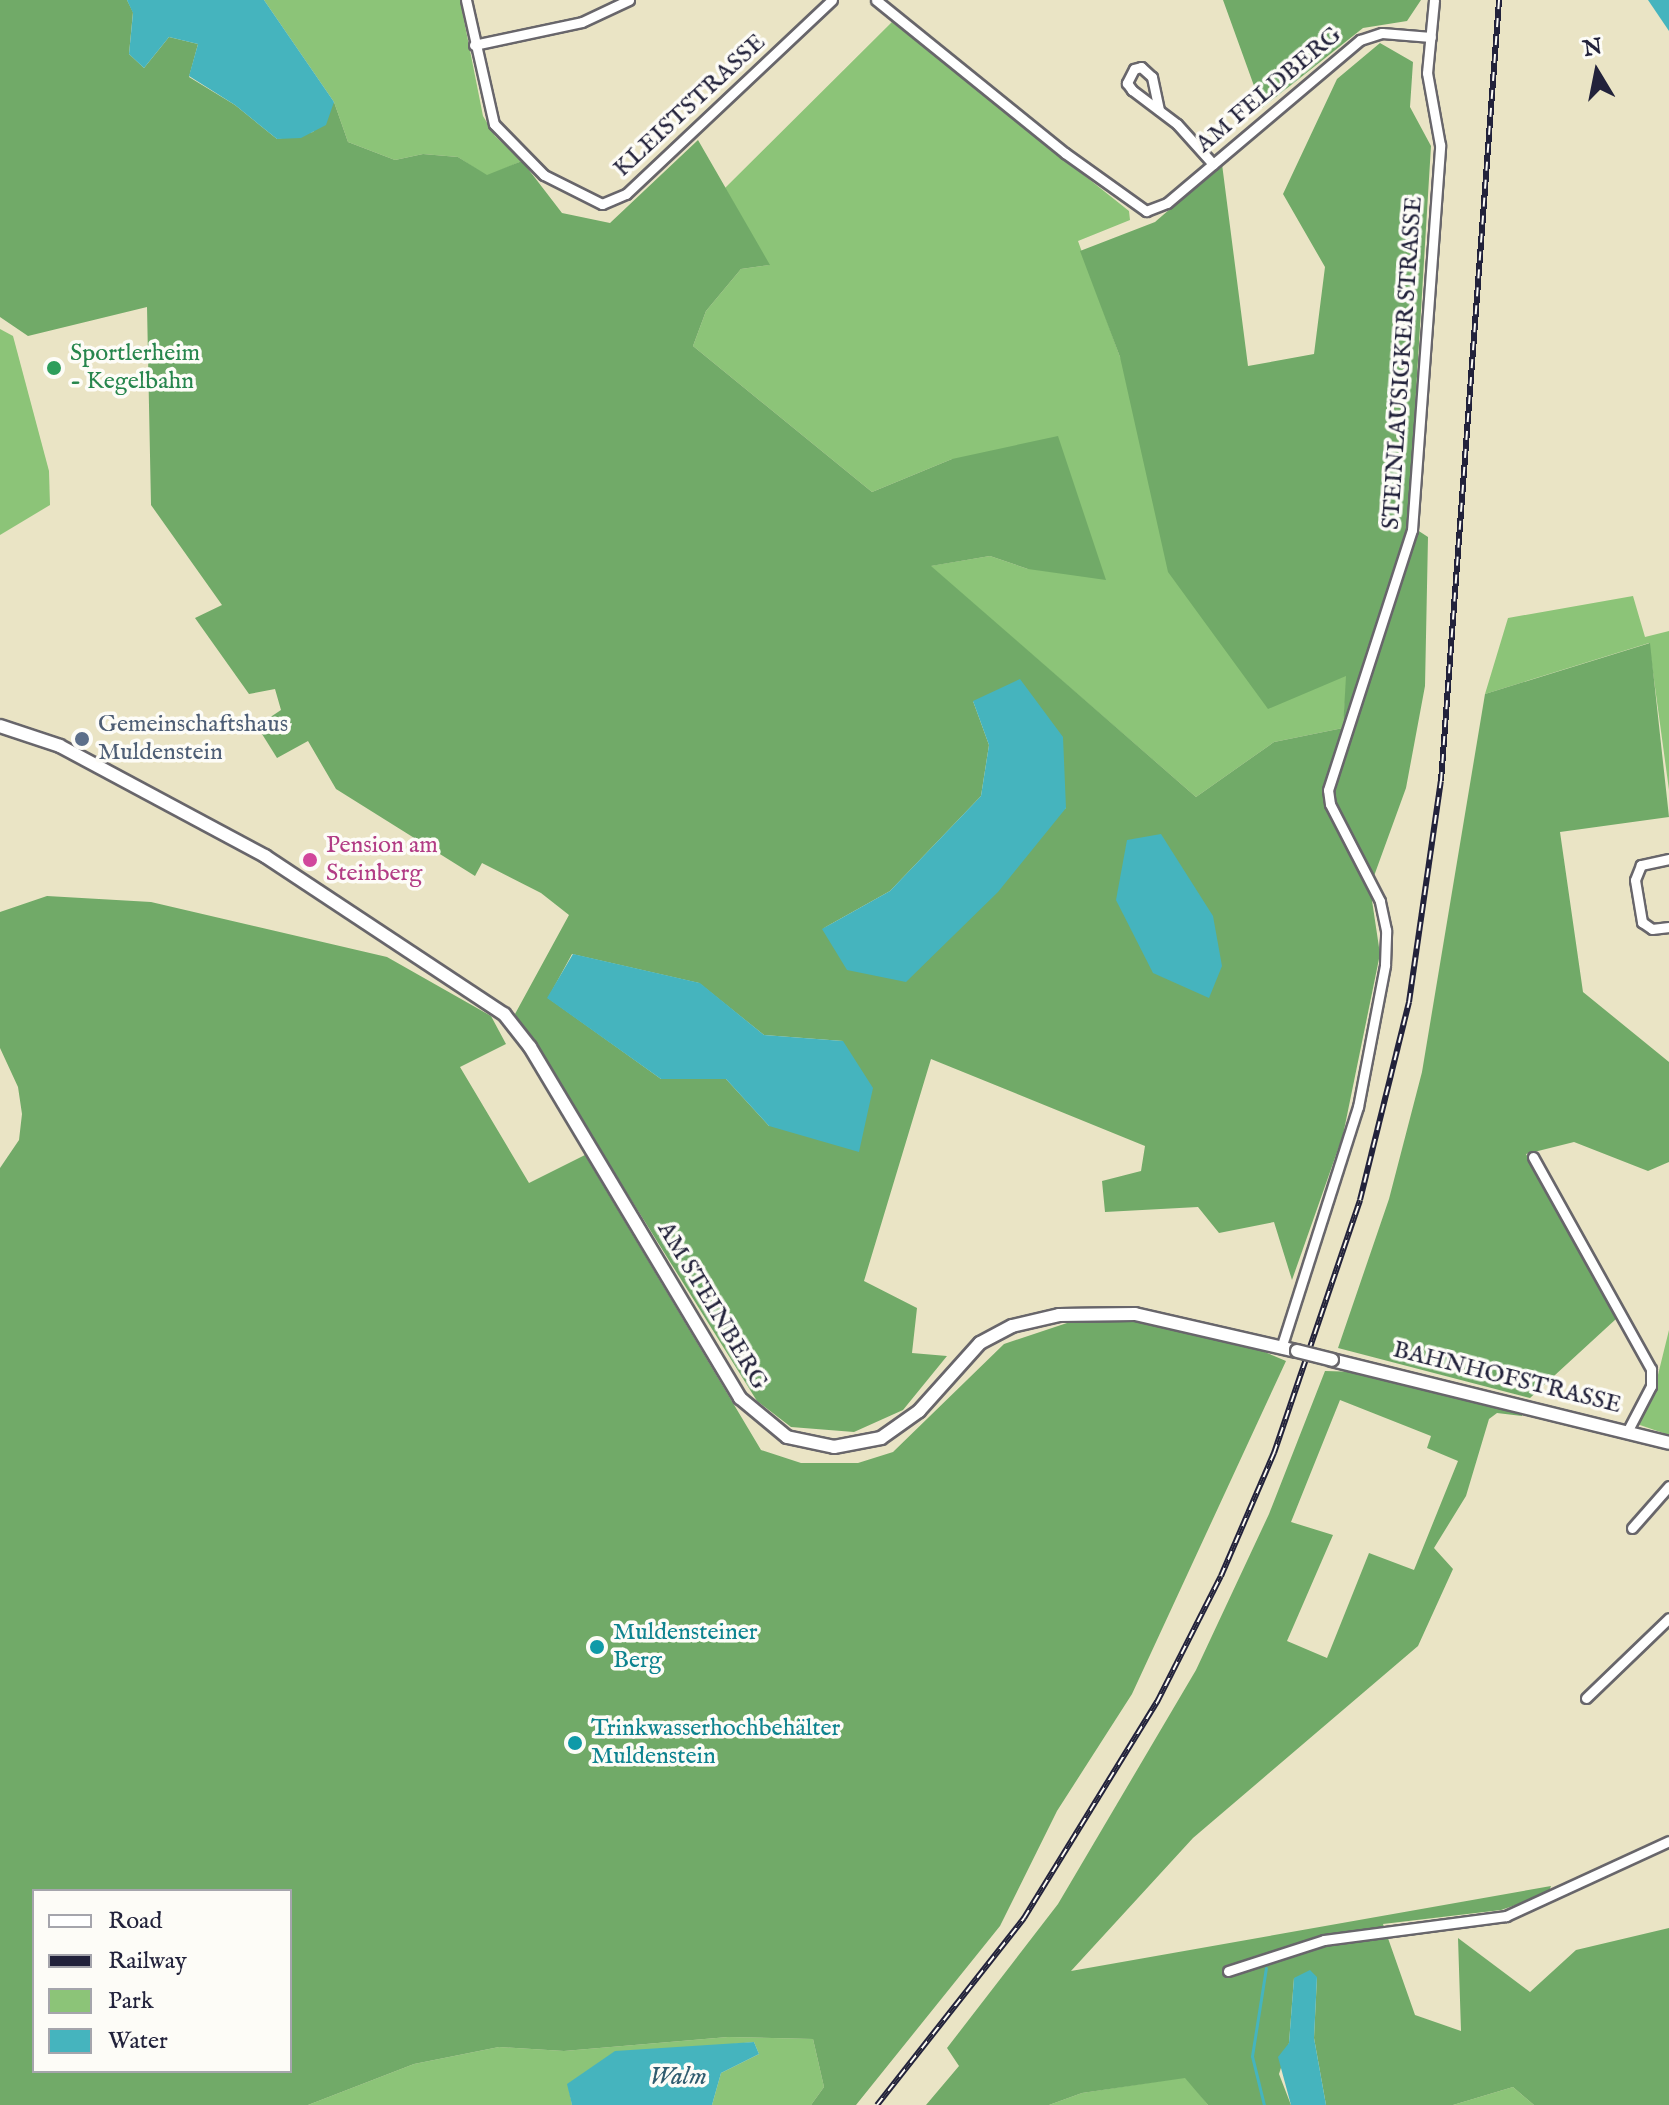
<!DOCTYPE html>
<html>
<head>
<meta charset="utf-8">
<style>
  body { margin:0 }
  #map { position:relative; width:1669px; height:2105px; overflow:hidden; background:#eae4c5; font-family:"IM FELL English",serif }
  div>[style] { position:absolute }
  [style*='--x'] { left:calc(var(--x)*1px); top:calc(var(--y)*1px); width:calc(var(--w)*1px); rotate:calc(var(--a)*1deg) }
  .green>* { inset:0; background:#8cc478 }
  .forest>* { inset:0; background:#71aa68 }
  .water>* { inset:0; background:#45b4be }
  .stream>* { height:3px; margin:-1.5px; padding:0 1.5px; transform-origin:1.5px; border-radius:1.5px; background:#45b4be }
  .roads { filter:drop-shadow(2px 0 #68666b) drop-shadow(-2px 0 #68666b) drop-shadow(0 2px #68666b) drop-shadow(0 -2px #68666b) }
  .minor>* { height:9px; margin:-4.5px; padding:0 4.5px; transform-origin:4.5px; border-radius:4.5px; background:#fff }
  .secondary>* { height:12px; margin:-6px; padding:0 6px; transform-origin:6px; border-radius:6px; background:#fff }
  .rail>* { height:6px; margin-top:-3px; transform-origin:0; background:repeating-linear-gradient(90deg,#fdfcf7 0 9px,#22223b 0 18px); box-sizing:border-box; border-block:2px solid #22223b }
  .bridges { filter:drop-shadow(2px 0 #68666b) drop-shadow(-2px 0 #68666b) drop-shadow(0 2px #68666b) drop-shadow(0 -2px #68666b) }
  .secondary-bridge>* { height:12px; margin:-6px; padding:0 6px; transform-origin:6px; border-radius:6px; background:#fff }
  .dots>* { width:22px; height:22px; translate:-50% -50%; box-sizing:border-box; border:4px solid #fdfcf7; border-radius:50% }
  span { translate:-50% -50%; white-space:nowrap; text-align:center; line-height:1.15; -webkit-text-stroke:7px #fdfcf7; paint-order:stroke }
  .street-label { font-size:24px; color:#22223b }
  .leisure-label { font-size:24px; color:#27864d }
  .left { translate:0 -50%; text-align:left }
  .service-label { font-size:24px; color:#4e5e75 }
  .hotel-label { font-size:24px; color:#b23c85 }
  .culture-label { font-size:24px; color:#0d838f }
  .water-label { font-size:26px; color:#305c6f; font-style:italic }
  .legend { position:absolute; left:32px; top:1889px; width:260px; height:184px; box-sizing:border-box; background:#fdfcf7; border:2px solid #a5a5ac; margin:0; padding:10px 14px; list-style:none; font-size:24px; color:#22223b }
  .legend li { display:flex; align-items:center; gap:16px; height:40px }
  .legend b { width:40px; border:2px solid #a5a5ac }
  .north { position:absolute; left:1557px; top:32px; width:80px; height:80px; -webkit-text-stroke:6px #fdfcf7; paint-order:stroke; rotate:350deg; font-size:22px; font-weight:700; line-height:32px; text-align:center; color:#22223b }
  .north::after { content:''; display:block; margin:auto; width:28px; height:36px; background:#22223b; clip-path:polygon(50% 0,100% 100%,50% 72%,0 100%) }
</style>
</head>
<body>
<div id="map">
  <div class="green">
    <div style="clip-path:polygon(264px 0,460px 0,483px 116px,495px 136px,522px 161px,487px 176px,458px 157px,423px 154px,395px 160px,348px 142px,334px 102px)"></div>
    <div style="clip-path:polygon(892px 22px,1129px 211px,1130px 220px,1078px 241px,1120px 357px,1347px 676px,1343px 728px,1274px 742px,1196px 797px,930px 566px,990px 556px,1028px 569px,952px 459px,872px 492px,693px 346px,706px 311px,741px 269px,769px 265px,725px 188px)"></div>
    <div style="clip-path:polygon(0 329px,13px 336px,49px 471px,50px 505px,0 535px)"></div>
    <div style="clip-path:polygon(1633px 596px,1645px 637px,1669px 631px,1669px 790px,1649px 643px,1485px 694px,1508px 618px)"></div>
    <div style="clip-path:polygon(1669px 1330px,1669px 1435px,1637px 1424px,1655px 1387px)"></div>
    <div style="clip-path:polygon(728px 2037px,813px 2039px,824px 2087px,811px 2105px,712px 2105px,721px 2073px,759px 2054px,754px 2042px,703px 2047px,568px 2084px,572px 2105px,308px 2105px,414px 2064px,499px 2047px,564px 2051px)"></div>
    <div style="clip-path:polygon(1186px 2077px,1208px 2105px,1049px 2105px,1082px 2093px)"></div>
    <div style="clip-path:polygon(1513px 2087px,1534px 2105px,1453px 2105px)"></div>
  </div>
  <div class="forest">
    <div style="clip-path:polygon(evenodd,0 0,127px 0,133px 12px,129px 54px,144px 68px,169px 37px,198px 44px,189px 77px,235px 105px,277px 139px,313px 132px,334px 102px,348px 142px,395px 160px,423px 154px,458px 157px,487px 175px,522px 161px,562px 213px,610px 223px,698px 140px,770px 265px,741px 269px,706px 311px,693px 346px,872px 492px,952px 459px,1058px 436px,1106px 580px,1028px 569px,990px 556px,931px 566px,1196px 797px,1274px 742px,1343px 728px,1346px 676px,1268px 709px,1168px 572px,1120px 357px,1080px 251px,1155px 222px,1222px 164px,1248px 366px,1314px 354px,1325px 267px,1283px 194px,1337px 79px,1380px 43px,1413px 62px,1410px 107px,1431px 146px,1408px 524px,1428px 537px,1425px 686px,1406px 788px,1370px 887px,1380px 954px,1343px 1135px,1292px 1280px,1274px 1222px,1219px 1233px,1198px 1207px,1105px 1212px,1102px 1181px,1141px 1171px,1145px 1146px,931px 1059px,864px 1281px,917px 1308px,912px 1353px,947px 1356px,903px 1410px,854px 1432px,791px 1427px,757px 1401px,515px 1014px,569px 915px,541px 893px,482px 863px,475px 876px,336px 789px,308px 741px,277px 758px,257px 726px,281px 710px,275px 689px,249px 694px,195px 618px,222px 605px,151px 505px,147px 307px,28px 336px,0 317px,0 0,973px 701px,1066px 808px,822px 929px,890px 891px,981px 796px,989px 745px,973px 701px,0 0,572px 954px,699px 983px,764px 1035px,843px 1041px,769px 1126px,726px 1079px,661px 1079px,548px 998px,572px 954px)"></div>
    <div style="clip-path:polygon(1223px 0,1421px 0,1407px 21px,1363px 28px,1262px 108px)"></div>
    <div style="clip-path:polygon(1650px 643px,1669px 817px,1560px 832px,1583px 992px,1669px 1062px,1669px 1162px,1648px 1171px,1574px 1142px,1526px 1154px,1616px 1319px,1530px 1398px,1338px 1348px,1389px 1199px,1422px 1072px,1485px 694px)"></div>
    <div style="clip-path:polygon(evenodd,47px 896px,151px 902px,387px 957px,491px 1016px,506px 1044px,460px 1067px,529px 1183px,585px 1155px,761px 1450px,801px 1463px,858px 1463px,893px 1452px,1004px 1344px,1085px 1317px,1140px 1321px,1260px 1350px,1286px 1361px,1132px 1694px,1057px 1811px,1000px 1926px,856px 2105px,811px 2105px,824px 2087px,813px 2039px,728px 2037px,564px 2051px,499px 2047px,414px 2064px,308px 2105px,0 2105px,0 1168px,19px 1140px,22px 1114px,18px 1087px,0 1048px,0 912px,47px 896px,34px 1891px,290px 1891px,290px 2071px,34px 2071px,34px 1891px)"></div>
    <div style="clip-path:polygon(evenodd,1325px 1371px,1359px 1372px,1523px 1410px,1522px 1416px,1497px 1413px,1489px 1419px,1466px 1496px,1434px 1548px,1453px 1569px,1418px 1646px,1193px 1838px,1071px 1971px,1551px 1886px,1548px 1894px,1501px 1910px,1383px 1924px,1415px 2015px,1461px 2031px,1458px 1938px,1530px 1992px,1576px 1950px,1669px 1928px,1669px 2105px,1534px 2105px,1513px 2087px,1453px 2105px,1326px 2105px,1314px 2038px,1317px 1977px,1294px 1978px,1289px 2043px,1279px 2074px,1291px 2105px,1208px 2105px,1185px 2078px,1082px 2093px,1049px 2105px,926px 2105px,959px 2066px,947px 2048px,1058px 1904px,1196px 1670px,1269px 1514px,1325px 1371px,1340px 1400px,1431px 1436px,1427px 1448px,1458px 1461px,1414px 1570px,1369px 1553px,1327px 1658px,1287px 1641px,1333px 1535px,1291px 1522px,1340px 1400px)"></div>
  </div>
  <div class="water">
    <div style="clip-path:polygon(127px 0,264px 0,334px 102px,326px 125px,301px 138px,277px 139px,235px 105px,189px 76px,198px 44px,169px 37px,144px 68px,129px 54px,133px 13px)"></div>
    <div style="clip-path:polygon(1648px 0,1669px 0,1669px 31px)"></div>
    <div style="clip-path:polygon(1020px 679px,1063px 737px,1066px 808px,998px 892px,906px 982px,847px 970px,822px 929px,890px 891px,981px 796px,989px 745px,973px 701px)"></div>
    <div style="clip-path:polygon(1161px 834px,1213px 916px,1222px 966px,1209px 998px,1153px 973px,1116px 900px,1127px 840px)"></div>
    <div style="clip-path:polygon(573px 954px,700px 983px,764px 1035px,843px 1041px,873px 1088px,859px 1152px,769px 1126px,726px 1079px,661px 1079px,547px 998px)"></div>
    <div style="clip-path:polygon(1310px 1970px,1317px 1977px,1314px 2038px,1326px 2105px,1291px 2105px,1278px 2057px,1289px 2043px,1294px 1978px)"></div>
    <div style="clip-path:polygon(754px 2042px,759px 2054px,721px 2073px,712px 2105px,572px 2105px,567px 2084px,615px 2051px)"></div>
  </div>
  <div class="stream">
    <div style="--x:1264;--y:2105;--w:50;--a:-103.8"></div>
    <div style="--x:1252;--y:2056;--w:89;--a:-81"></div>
  </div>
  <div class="roads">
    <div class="minor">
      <div style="--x:466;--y:0;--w:127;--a:77.3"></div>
      <div style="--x:494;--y:124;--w:71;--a:45.6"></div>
      <div style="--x:544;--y:175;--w:65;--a:26.6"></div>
      <div style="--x:602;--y:204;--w:26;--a:-23"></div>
      <div style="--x:626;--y:194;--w:283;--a:-43.3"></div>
      <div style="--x:876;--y:0;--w:243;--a:39"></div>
      <div style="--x:1065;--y:153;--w:100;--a:35.6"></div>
      <div style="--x:1146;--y:211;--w:22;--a:-21"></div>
      <div style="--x:1167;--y:203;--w:253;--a:-40.2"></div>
      <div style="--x:1360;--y:40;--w:23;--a:-18"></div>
      <div style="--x:1382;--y:33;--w:49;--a:4.7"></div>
      <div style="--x:474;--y:45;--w:110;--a:-12"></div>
      <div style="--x:582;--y:22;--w:52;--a:-25.1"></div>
      <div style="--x:1159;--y:110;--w:34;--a:-102"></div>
      <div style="--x:1152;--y:77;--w:15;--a:-138"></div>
      <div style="--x:1141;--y:67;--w:7;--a:164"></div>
      <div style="--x:1134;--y:69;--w:16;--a:117"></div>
      <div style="--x:1127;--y:83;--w:9;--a:54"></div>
      <div style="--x:1132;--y:90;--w:56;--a:37.1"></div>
      <div style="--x:1177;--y:124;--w:54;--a:48"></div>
      <div style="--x:1669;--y:859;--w:29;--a:168"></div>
      <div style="--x:1641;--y:865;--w:16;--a:112"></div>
      <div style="--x:1635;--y:880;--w:43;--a:80.5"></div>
      <div style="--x:1642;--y:922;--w:12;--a:35"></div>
      <div style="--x:1652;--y:929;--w:17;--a:-7"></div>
      <div style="--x:1533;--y:1157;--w:243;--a:60.9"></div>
      <div style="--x:1651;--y:1369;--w:17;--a:90"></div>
      <div style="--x:1651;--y:1386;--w:50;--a:117.6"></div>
      <div style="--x:1281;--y:1348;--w:253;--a:-72.3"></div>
      <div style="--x:1358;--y:1107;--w:145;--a:-79.2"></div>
      <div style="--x:1385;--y:965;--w:35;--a:-88"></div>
      <div style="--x:1386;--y:930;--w:30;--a:-102"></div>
      <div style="--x:1380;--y:901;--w:109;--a:-117.3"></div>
      <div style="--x:1330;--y:804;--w:14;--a:-98"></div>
      <div style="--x:1328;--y:790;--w:273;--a:-72.1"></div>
      <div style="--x:1412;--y:530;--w:386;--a:-85.8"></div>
      <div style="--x:1440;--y:145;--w:73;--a:-100.2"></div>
      <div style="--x:1427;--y:73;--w:73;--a:-84.5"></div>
      <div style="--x:1632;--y:1528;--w:56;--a:-48.6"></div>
      <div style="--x:1586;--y:1698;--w:115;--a:-43.9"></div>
      <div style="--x:1228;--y:1971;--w:101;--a:-17.9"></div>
      <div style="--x:1324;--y:1940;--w:184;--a:-7.5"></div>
      <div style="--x:1506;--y:1916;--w:179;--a:-24.7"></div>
    </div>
    <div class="secondary">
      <div style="--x:0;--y:726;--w:63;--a:18.4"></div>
      <div style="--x:60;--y:746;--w:233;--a:28.2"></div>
      <div style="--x:265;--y:856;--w:287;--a:33.5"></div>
      <div style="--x:504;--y:1014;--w:42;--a:51.8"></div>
      <div style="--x:530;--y:1047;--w:409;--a:59.1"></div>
      <div style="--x:740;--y:1398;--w:61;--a:39.7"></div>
      <div style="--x:787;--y:1437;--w:48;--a:12"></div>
      <div style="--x:834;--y:1447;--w:48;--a:-10.8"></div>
      <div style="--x:881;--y:1438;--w:47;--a:-35.4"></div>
      <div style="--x:919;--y:1411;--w:91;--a:-48.1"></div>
      <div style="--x:980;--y:1343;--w:36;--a:-28"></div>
      <div style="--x:1012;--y:1326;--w:48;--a:-13.2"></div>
      <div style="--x:1059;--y:1315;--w:76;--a:-0.8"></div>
      <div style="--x:1135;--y:1314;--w:166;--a:12.9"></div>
      <div style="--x:1332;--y:1360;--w:347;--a:13.8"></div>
    </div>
  </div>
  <div class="rail">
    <div style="--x:877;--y:2105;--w:238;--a:-51.8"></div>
    <div style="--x:1024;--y:1918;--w:254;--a:-58.4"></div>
    <div style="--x:1157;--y:1702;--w:141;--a:-63.1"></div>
    <div style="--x:1221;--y:1576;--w:134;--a:-66.7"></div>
    <div style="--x:1274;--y:1453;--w:267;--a:-71.2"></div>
    <div style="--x:1360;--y:1200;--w:204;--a:-76.1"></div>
    <div style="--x:1409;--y:1002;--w:223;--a:-81.8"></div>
    <div style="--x:1441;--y:781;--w:783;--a:-85.75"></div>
  </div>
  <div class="bridges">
    <div class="secondary-bridge">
      <div style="--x:1297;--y:1351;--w:36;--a:14"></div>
    </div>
  </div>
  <div class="dots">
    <div style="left:54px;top:368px;background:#2e9e5b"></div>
    <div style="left:82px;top:739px;background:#5c6f8a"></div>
    <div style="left:310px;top:860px;background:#d1479c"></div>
    <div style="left:597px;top:1647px;background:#0f9aa8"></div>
    <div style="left:575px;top:1743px;background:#0f9aa8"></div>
  </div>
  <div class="street-label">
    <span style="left:1269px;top:90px;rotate:-40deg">AM FELDBERG</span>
    <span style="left:690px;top:106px;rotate:-43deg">KLEISTSTRASSE</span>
    <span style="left:1403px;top:363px;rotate:-86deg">STEINLAUSIGKER STRASSE</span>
    <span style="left:712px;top:1306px;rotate:59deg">AM STEINBERG</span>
    <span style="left:1507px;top:1378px;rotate:14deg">BAHNHOFSTRASSE</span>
  </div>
  <div class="leisure-label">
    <span class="left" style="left:70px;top:368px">Sportlerheim<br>- Kegelbahn</span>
  </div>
  <div class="service-label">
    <span class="left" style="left:98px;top:739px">Gemeinschaftshaus<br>Muldenstein</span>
  </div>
  <div class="hotel-label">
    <span class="left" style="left:326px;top:860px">Pension am<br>Steinberg</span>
  </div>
  <div class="culture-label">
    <span class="left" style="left:613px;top:1647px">Muldensteiner<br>Berg</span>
    <span class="left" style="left:591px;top:1743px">Trinkwasserhochbehälter<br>Muldenstein</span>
  </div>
  <div class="water-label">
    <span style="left:678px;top:2077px">Walm</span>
  </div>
  <ul class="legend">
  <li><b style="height:10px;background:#fff"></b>Road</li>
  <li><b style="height:10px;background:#22223b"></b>Railway</li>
  <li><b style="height:22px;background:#8cc478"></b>Park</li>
  <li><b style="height:22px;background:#45b4be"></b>Water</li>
  </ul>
  <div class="north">N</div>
</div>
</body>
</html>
